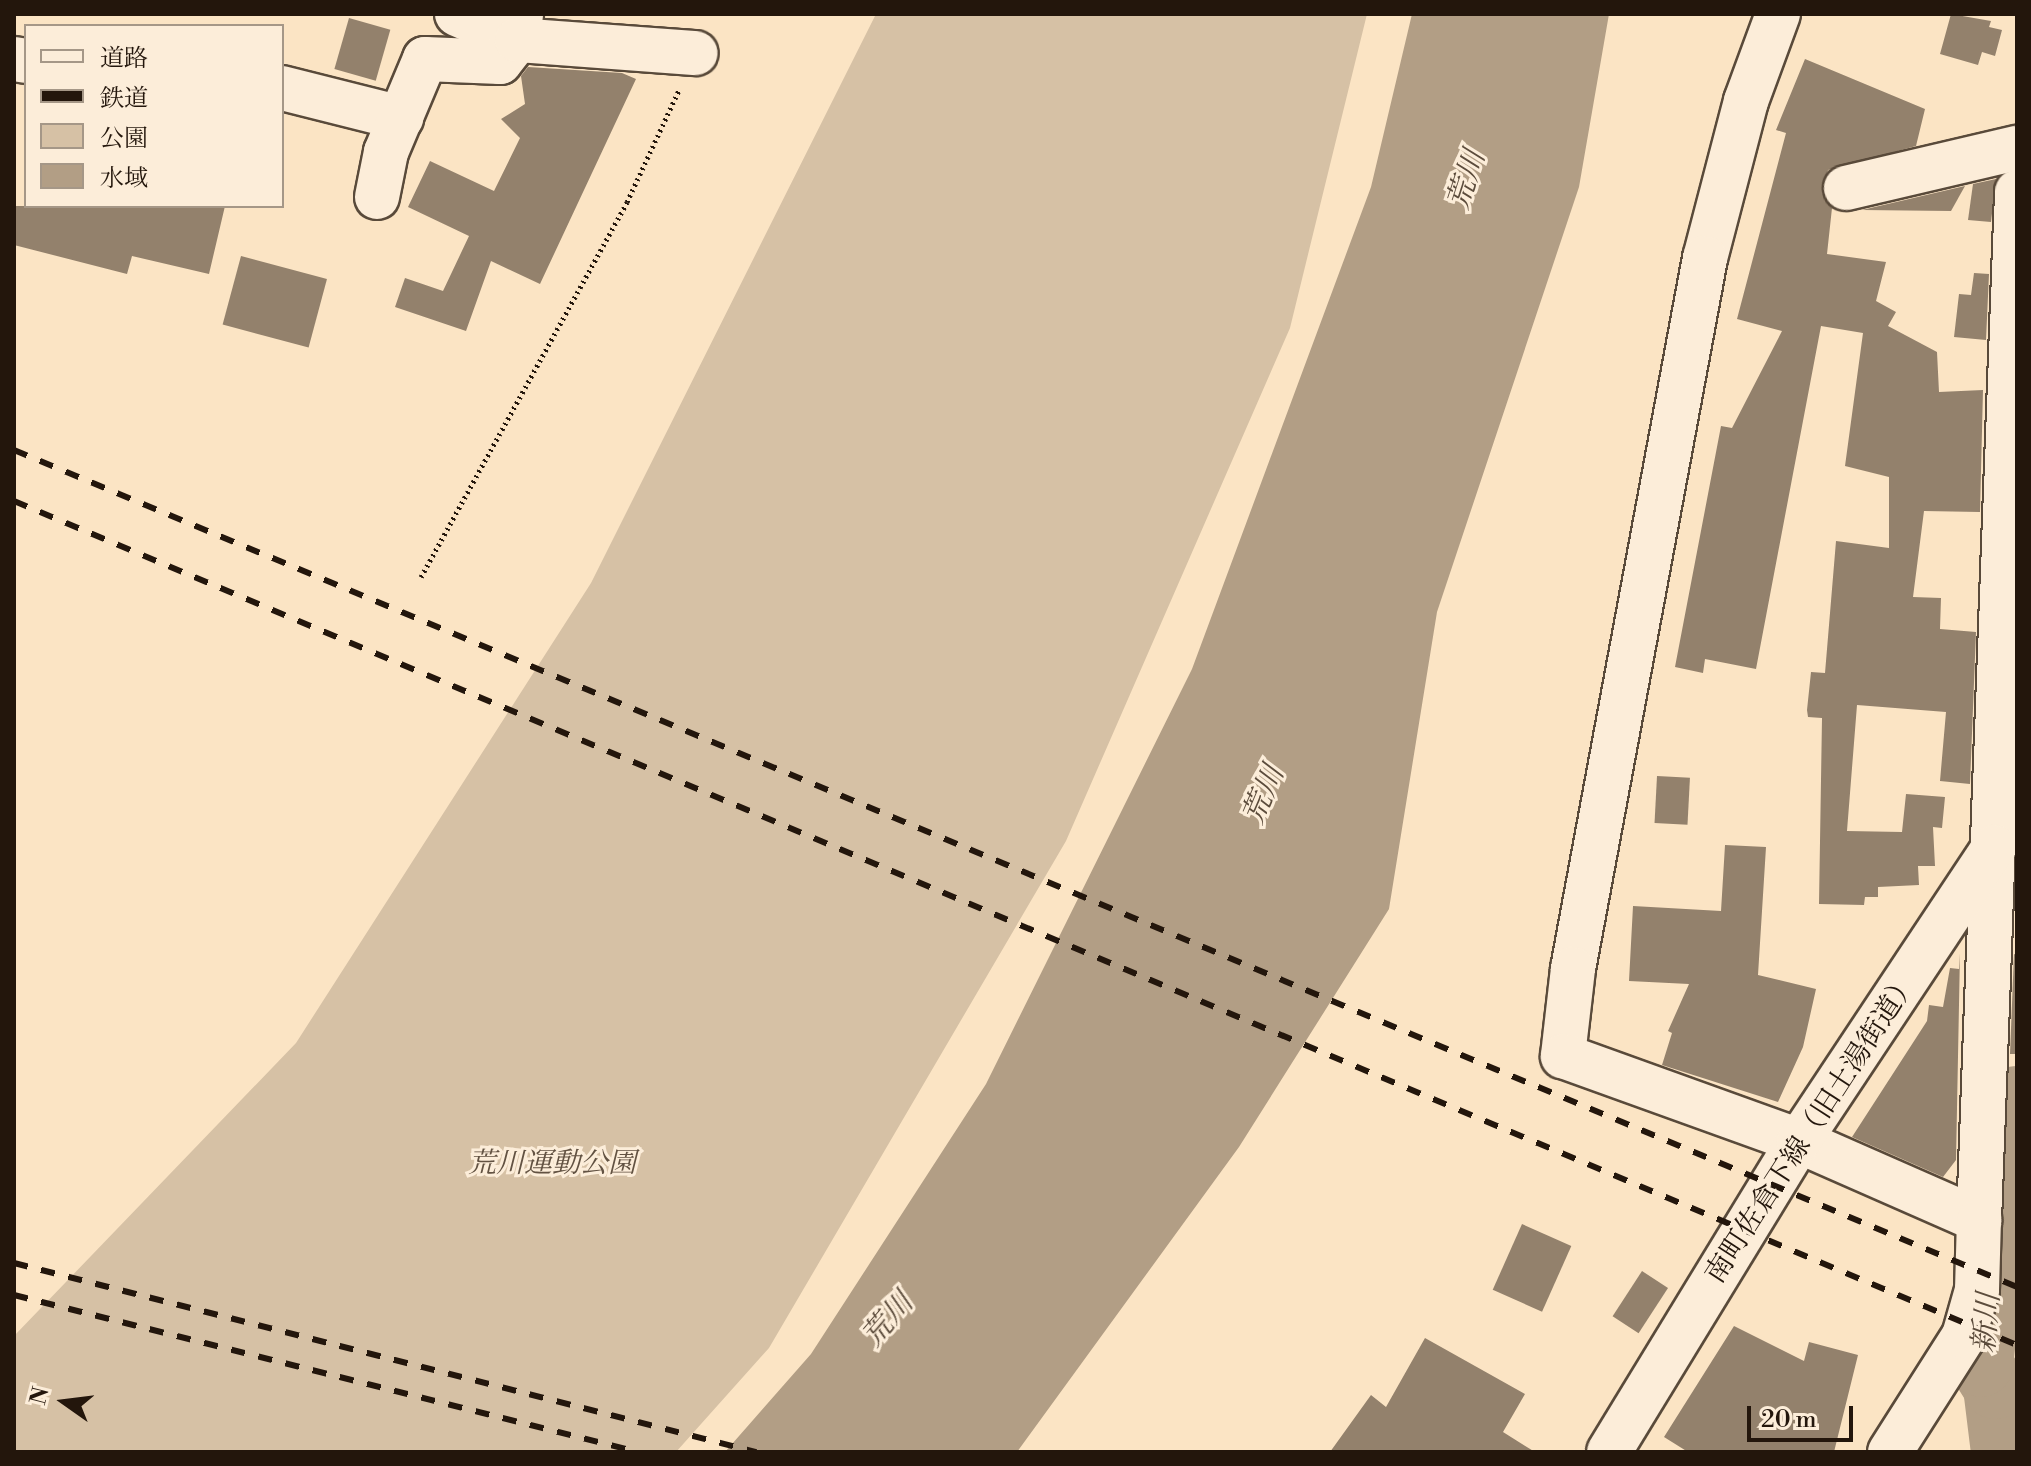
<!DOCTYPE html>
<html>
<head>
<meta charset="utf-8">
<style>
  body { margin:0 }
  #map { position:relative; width:2031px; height:1466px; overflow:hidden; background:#fbe4c4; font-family:"Libre Bodoni","Noto Serif JP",serif }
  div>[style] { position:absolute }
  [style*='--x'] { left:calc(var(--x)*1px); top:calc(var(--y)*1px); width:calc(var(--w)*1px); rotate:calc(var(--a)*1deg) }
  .green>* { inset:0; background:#d6c1a5 }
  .water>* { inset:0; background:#b29e85 }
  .river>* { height:64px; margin:-32px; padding:0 32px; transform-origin:32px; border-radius:32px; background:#b29e85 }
  .building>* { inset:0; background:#93816c; transform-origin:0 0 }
  .path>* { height:5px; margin-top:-2.5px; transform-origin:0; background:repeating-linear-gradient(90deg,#23160c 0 2px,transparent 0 6px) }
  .roads { filter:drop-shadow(2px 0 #594a3a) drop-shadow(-2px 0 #594a3a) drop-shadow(0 2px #594a3a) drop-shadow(0 -2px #594a3a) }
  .minor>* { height:44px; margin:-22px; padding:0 22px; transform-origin:22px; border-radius:22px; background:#fcedd9 }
  .rail>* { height:6px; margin-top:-3px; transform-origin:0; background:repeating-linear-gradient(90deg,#23160c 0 14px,transparent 0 28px) }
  span { translate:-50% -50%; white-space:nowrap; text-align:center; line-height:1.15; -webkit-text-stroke:6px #fcedd9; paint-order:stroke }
  .street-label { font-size:28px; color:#23160c }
  .park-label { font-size:28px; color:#625242; font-style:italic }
  .water-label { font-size:30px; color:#5c4c3c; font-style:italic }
  .frame { position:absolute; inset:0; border:16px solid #23160c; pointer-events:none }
  .legend { position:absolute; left:24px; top:24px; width:260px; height:184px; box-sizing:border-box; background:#fcedd9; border:2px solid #a59787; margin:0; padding:10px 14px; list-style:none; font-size:24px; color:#23160c }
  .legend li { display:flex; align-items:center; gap:16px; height:40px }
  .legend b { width:40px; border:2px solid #a59787 }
  .north { position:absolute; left:24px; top:1362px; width:80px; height:80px; -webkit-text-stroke:6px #fcedd9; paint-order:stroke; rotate:284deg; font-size:22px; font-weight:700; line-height:32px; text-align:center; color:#23160c }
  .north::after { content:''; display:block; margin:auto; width:28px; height:36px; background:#23160c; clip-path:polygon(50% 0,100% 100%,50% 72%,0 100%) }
  .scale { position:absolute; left:1747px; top:1406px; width:106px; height:36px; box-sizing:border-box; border:4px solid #23160c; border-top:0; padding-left:10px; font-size:24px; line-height:28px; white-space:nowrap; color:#23160c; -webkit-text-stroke:6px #fcedd9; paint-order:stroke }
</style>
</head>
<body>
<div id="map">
  <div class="green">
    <div style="clip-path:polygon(876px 14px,1367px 14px,1290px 328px,1066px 841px,769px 1348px,676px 1452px,14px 1452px,14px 1336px,296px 1043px,591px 583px)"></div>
  </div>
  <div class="water">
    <div style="clip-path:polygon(1412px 14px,1609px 14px,1579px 187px,1437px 612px,1389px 909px,1239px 1147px,1017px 1452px,725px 1452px,811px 1354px,986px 1084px,1192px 669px,1371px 187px)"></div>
  </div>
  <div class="river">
    <div style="--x:2003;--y:1452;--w:65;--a:-97"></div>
    <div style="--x:1995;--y:1387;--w:26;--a:-122"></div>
    <div style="--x:1981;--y:1365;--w:258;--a:-83.5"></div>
    <div style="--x:2010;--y:1109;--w:13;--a:-58"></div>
  </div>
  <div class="building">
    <div style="clip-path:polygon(1951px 14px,1991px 21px,1989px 27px,2002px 30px,1995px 56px,1982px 52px,1978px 65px,1940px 54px)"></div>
    <div style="left:349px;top:18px;width:43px;height:53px;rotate:16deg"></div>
    <div style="clip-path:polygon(1805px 59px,1925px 109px,1916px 146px,1828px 170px,1822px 193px,1832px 208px,1827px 254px,1886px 262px,1876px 301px,1896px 312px,1888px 326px,1937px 352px,1939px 392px,1983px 390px,1980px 512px,1924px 511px,1913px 597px,1941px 598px,1940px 629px,1976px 632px,1970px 784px,1940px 781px,1946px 712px,1857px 705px,1847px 831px,1902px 832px,1906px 794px,1945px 797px,1942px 828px,1933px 827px,1935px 866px,1918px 866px,1919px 885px,1878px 887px,1878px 897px,1865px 897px,1864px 905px,1819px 904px,1822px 718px,1808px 717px,1807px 710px,1811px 672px,1825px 673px,1836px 541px,1889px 548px,1889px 477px,1845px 466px,1863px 333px,1821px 326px,1756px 669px,1705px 659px,1703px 673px,1675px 667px,1721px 426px,1732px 428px,1782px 331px,1737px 319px,1786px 133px,1776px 130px)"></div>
    <div style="clip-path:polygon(528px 67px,622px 73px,636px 79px,540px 284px,491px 261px,466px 331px,395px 307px,405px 278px,443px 291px,469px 236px,408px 207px,430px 161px,494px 191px,520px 138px,501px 119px,525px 104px,521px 76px)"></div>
    <div style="clip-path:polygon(1996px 179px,1991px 222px,1968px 220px,1973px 184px)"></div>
    <div style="clip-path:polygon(1965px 186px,1951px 211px,1862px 210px)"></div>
    <div style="clip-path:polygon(14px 206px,225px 206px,209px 274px,132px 256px,127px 274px,14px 245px)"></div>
    <div style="left:241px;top:256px;width:89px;height:71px;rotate:15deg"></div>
    <div style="clip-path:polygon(1974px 273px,1989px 274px,1986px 340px,1954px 337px,1959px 294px,1971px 295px)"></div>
    <div style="left:1657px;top:776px;width:33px;height:47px;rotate:3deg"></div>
    <div style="clip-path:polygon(1725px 845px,1766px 847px,1758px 975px,1816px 989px,1803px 1047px,1778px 1102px,1662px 1065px,1672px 1033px,1668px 1031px,1689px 984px,1629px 981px,1633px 906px,1721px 911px)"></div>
    <div style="clip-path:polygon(1960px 953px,1956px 1160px,1943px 1177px,1852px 1137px,1927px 1021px,1929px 1005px,1943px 1007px,1950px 968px,1959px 969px)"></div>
    <div style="clip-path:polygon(2014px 954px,2017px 955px,2017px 1054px,2010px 1054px)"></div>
    <div style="left:1522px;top:1224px;width:54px;height:72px;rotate:24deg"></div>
    <div style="left:1642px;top:1271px;width:31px;height:54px;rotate:33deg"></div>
    <div style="clip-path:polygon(1734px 1326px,1804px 1361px,1809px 1342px,1858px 1355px,1834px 1452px,1688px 1452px,1664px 1437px)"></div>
    <div style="clip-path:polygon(1425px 1338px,1525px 1394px,1503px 1432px,1535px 1452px,1330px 1452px,1371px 1395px,1386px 1407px)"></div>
  </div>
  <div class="path">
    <div style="--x:421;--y:577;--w:428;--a:-61.2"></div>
    <div style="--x:627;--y:202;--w:123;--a:-65.1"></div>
  </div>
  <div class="roads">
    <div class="minor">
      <div style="--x:457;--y:14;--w:65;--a:23.4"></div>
      <div style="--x:517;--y:40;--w:26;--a:-81"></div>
      <div style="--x:1778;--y:14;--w:93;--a:110.2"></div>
      <div style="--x:1746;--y:101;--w:162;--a:104.6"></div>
      <div style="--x:1705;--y:258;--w:723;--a:100.52"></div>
      <div style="--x:1573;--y:969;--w:88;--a:96.6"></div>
      <div style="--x:1563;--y:1056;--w:251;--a:19.8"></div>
      <div style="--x:1799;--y:1141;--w:197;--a:23.7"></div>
      <div style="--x:1979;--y:1220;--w:1029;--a:-87.88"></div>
      <div style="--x:14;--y:59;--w:12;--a:9"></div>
      <div style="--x:282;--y:88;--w:123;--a:14.1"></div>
      <div style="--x:1846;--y:188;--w:176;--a:-13.2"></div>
      <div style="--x:377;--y:197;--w:46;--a:-78.7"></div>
      <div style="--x:386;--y:152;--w:101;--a:-67.2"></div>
      <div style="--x:425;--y:59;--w:75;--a:2.3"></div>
      <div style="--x:500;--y:62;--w:28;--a:-52"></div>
      <div style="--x:517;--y:40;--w:179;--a:4.2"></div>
      <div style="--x:1609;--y:1452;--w:364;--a:-58.6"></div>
      <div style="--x:1799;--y:1141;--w:353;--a:-56.4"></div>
      <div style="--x:1890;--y:1452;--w:138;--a:-57.5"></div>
      <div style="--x:1964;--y:1336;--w:48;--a:-74.2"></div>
      <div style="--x:1977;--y:1290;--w:70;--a:-88.4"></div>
    </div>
  </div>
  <div class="rail">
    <div style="--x:14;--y:450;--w:2171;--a:22.68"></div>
    <div style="--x:14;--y:501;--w:2174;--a:22.85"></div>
    <div style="--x:14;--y:1263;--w:766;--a:14.29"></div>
    <div style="--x:14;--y:1295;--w:643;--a:14.12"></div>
  </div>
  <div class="street-label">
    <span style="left:1812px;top:1128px;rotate:-57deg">南町佐倉下線（旧土湯街道）</span>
  </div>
  <div class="park-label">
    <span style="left:552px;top:1164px">荒川運動公園</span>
  </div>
  <div class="water-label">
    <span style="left:1467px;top:180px;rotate:-72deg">荒川</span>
    <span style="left:1264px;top:795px;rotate:-67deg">荒川</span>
    <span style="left:888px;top:1320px;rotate:-49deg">荒川</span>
    <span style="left:1987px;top:1323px;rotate:-85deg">新川</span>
  </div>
  <div class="frame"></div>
  <ul class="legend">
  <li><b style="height:10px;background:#fcedd9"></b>道路</li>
  <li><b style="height:10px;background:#23160c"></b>鉄道</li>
  <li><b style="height:22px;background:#d6c1a5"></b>公園</li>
  <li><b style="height:22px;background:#b29e85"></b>水域</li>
  </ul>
  <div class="north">N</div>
  <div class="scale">20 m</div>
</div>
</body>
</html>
